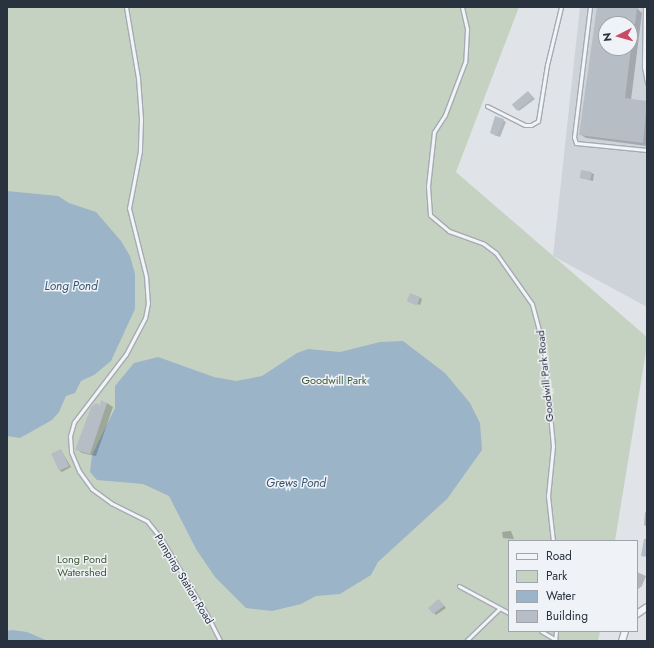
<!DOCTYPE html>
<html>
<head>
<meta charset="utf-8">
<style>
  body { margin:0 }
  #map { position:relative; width:654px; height:648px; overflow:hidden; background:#e0e4e8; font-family:Jost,sans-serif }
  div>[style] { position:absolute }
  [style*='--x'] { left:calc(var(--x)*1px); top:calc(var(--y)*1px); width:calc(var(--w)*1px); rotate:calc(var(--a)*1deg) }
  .built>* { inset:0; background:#ced3da }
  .green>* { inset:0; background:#c6d2c1 }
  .water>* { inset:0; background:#9cb4c7 }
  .shadow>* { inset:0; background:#0003 }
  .building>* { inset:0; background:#b7bdc5; transform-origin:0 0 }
  .roads { filter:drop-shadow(1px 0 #a5abb2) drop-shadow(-1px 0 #a5abb2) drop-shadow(0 1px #a5abb2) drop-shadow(0 -1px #a5abb2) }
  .service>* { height:3px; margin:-1.5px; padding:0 1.5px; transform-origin:1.5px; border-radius:1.5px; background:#f2f4f7 }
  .minor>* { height:6px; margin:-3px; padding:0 3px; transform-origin:3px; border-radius:3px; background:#f2f4f7 }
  span { translate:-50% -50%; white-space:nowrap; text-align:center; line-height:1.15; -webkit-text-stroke:3px #eff2f6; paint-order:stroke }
  .street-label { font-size:11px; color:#29323f }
  .park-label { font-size:11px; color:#405a37 }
  .water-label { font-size:12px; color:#355471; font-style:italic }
  .frame { position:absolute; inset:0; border:8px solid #29323f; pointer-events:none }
  .legend { position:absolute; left:508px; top:540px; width:130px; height:92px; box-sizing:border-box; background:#eff2f6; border:1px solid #a0a5ad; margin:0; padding:5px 7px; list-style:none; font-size:12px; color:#29323f }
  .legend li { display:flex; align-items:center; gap:8px; height:20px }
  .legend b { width:20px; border:1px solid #a0a5ad }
  .north { position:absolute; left:598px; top:16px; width:40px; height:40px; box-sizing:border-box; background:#eff2f6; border:1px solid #a0a5ad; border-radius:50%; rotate:264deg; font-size:11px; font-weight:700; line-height:16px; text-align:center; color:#29323f }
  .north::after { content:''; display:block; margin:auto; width:14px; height:18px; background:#c84a65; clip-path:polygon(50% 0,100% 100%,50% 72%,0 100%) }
</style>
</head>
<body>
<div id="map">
  <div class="built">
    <div style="clip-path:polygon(evenodd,580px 7px,647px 7px,647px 307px,553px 256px,580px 7px,606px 24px,630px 24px,630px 48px,606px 48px,606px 24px)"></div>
  </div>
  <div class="green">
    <div style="clip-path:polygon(7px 7px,519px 7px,456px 172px,647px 337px,647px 345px,615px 541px,509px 541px,509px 631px,600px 631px,598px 641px,7px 641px)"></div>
  </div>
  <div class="water">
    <div style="clip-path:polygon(7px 191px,58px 196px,69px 203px,96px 212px,121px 241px,130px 256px,135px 274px,135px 309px,111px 361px,94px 375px,81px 381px,75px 393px,66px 396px,59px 412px,52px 420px,20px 438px,7px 436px)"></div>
    <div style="clip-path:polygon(403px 341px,445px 373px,470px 403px,480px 423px,482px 450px,447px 499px,378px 562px,371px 575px,340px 594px,316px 596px,301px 604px,272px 611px,246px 608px,215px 577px,196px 549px,169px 496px,143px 484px,97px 480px,90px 472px,92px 455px,115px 408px,115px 386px,134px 363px,158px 357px,214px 377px,236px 381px,262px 376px,297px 353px,308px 349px,340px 352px,380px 342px)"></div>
    <div style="clip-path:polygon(12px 630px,27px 632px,48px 641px,7px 641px,7px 631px)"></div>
  </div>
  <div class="shadow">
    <div style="clip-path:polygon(evenodd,598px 7px,636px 7px,642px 13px,631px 100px,647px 102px,647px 146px,586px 138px,580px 134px,598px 7px,606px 24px,630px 24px,630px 48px,606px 48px,606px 24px)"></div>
    <div style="clip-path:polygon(528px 92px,535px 99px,519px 111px,517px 109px)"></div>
    <div style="clip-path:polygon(503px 120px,506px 122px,500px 137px,494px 135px)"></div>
    <div style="clip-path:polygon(591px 173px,594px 174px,593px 181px,581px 178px)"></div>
    <div style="clip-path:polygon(419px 297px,422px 299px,420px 305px,411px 302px)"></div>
    <div style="clip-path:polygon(107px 403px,113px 407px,96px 456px,82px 453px,76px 449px)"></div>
    <div style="clip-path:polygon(61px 450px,71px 467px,62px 472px,59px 470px)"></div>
    <div style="clip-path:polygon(645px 512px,647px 513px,647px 527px,644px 525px)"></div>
    <div style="clip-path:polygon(511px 531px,514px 539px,503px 538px,502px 532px)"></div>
    <div style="clip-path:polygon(637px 572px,646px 576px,642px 586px,637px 590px)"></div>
    <div style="clip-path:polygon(439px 600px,446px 608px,436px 615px,434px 613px)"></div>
  </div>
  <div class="building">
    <div style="clip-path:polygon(597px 7px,637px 8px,635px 24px,606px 24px,606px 48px,631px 48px,625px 98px,647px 101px,643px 143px,579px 135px)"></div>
    <div style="left:528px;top:91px;width:8px;height:21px;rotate:50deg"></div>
    <div style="clip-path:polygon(495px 116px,504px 119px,497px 136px,490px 133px)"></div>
    <div style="left:581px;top:170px;width:11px;height:8px;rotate:10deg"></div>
    <div style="left:410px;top:293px;width:11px;height:9px;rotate:22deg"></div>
    <div style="clip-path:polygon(101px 400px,107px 403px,90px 454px,75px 450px,91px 407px,96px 403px,100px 405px)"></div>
    <div style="left:61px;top:449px;width:19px;height:11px;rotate:65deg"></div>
    <div style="clip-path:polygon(644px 539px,647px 539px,647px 557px,641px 556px)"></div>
    <div style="clip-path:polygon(438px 599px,444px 606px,433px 614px,428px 608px)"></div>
  </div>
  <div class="roads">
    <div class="service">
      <div style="--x:126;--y:7;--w:72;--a:80.4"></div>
      <div style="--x:138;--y:78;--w:41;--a:85.8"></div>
      <div style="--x:141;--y:119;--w:32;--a:92"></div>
      <div style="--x:140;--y:151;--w:58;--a:100.9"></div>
      <div style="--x:129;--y:208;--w:70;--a:76"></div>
      <div style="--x:146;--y:276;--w:27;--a:86"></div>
      <div style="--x:148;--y:303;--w:15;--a:101"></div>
      <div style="--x:145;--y:318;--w:41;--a:117.8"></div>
      <div style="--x:126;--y:354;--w:86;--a:127.4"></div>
      <div style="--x:74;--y:422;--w:15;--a:106"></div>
      <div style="--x:70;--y:436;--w:16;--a:86"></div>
      <div style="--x:71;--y:452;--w:21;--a:67"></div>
      <div style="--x:79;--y:471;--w:22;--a:54"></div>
      <div style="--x:92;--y:489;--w:24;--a:36"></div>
      <div style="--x:111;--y:503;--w:40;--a:26.6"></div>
      <div style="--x:147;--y:521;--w:21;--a:51"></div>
      <div style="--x:160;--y:537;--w:91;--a:58.9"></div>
      <div style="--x:207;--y:615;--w:29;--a:63"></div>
      <div style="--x:462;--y:7;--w:23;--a:77"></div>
      <div style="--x:467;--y:29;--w:33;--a:93"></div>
      <div style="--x:465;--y:62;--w:57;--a:110.7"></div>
      <div style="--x:445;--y:115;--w:20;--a:123"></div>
      <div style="--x:434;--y:132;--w:54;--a:96.3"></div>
      <div style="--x:428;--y:186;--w:29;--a:86"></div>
      <div style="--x:430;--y:215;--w:25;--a:40"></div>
      <div style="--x:449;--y:231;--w:37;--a:20"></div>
      <div style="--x:484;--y:244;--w:15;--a:37"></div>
      <div style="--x:496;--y:253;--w:62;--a:54.8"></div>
      <div style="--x:532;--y:304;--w:47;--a:75.1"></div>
      <div style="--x:544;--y:349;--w:97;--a:84.7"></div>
      <div style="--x:553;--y:446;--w:50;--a:95.7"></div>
      <div style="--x:548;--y:496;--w:45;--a:83.7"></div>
      <div style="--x:590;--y:7;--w:131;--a:97"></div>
      <div style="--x:574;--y:137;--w:6;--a:72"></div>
      <div style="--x:576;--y:143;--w:71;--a:5.6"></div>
      <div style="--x:645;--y:7;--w:60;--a:91"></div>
      <div style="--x:644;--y:67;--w:16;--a:79"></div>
      <div style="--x:487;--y:106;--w:42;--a:26.6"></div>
      <div style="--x:525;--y:125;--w:6;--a:0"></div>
      <div style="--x:531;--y:125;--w:8;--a:-30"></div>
      <div style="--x:538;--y:121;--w:57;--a:-80.9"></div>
      <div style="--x:547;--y:65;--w:60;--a:-76.4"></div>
      <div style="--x:459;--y:586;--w:57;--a:28.4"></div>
      <div style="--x:541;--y:631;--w:17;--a:31"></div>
      <div style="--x:466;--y:641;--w:47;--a:-44.1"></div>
      <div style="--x:555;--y:641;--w:10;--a:-84"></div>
    </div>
    <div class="minor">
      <div style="--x:637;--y:614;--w:12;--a:-35"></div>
      <div style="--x:622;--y:641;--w:10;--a:-73"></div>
    </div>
  </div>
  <div class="street-label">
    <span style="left:545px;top:376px;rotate:-96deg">Goodwill Park Road</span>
    <span style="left:184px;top:579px;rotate:59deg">Pumping Station Road</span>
  </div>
  <div class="park-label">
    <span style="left:334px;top:380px">Goodwill Park</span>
    <span style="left:82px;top:566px">Long Pond<br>Watershed</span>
  </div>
  <div class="water-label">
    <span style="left:71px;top:287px">Long Pond</span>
    <span style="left:296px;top:484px">Grews Pond</span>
  </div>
  <div class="frame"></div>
  <ul class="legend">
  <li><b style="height:5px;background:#f2f4f7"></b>Road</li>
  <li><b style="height:11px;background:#c6d2c1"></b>Park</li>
  <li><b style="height:11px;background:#9cb4c7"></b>Water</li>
  <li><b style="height:11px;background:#b7bdc5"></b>Building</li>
  </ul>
  <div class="north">N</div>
</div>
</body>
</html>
